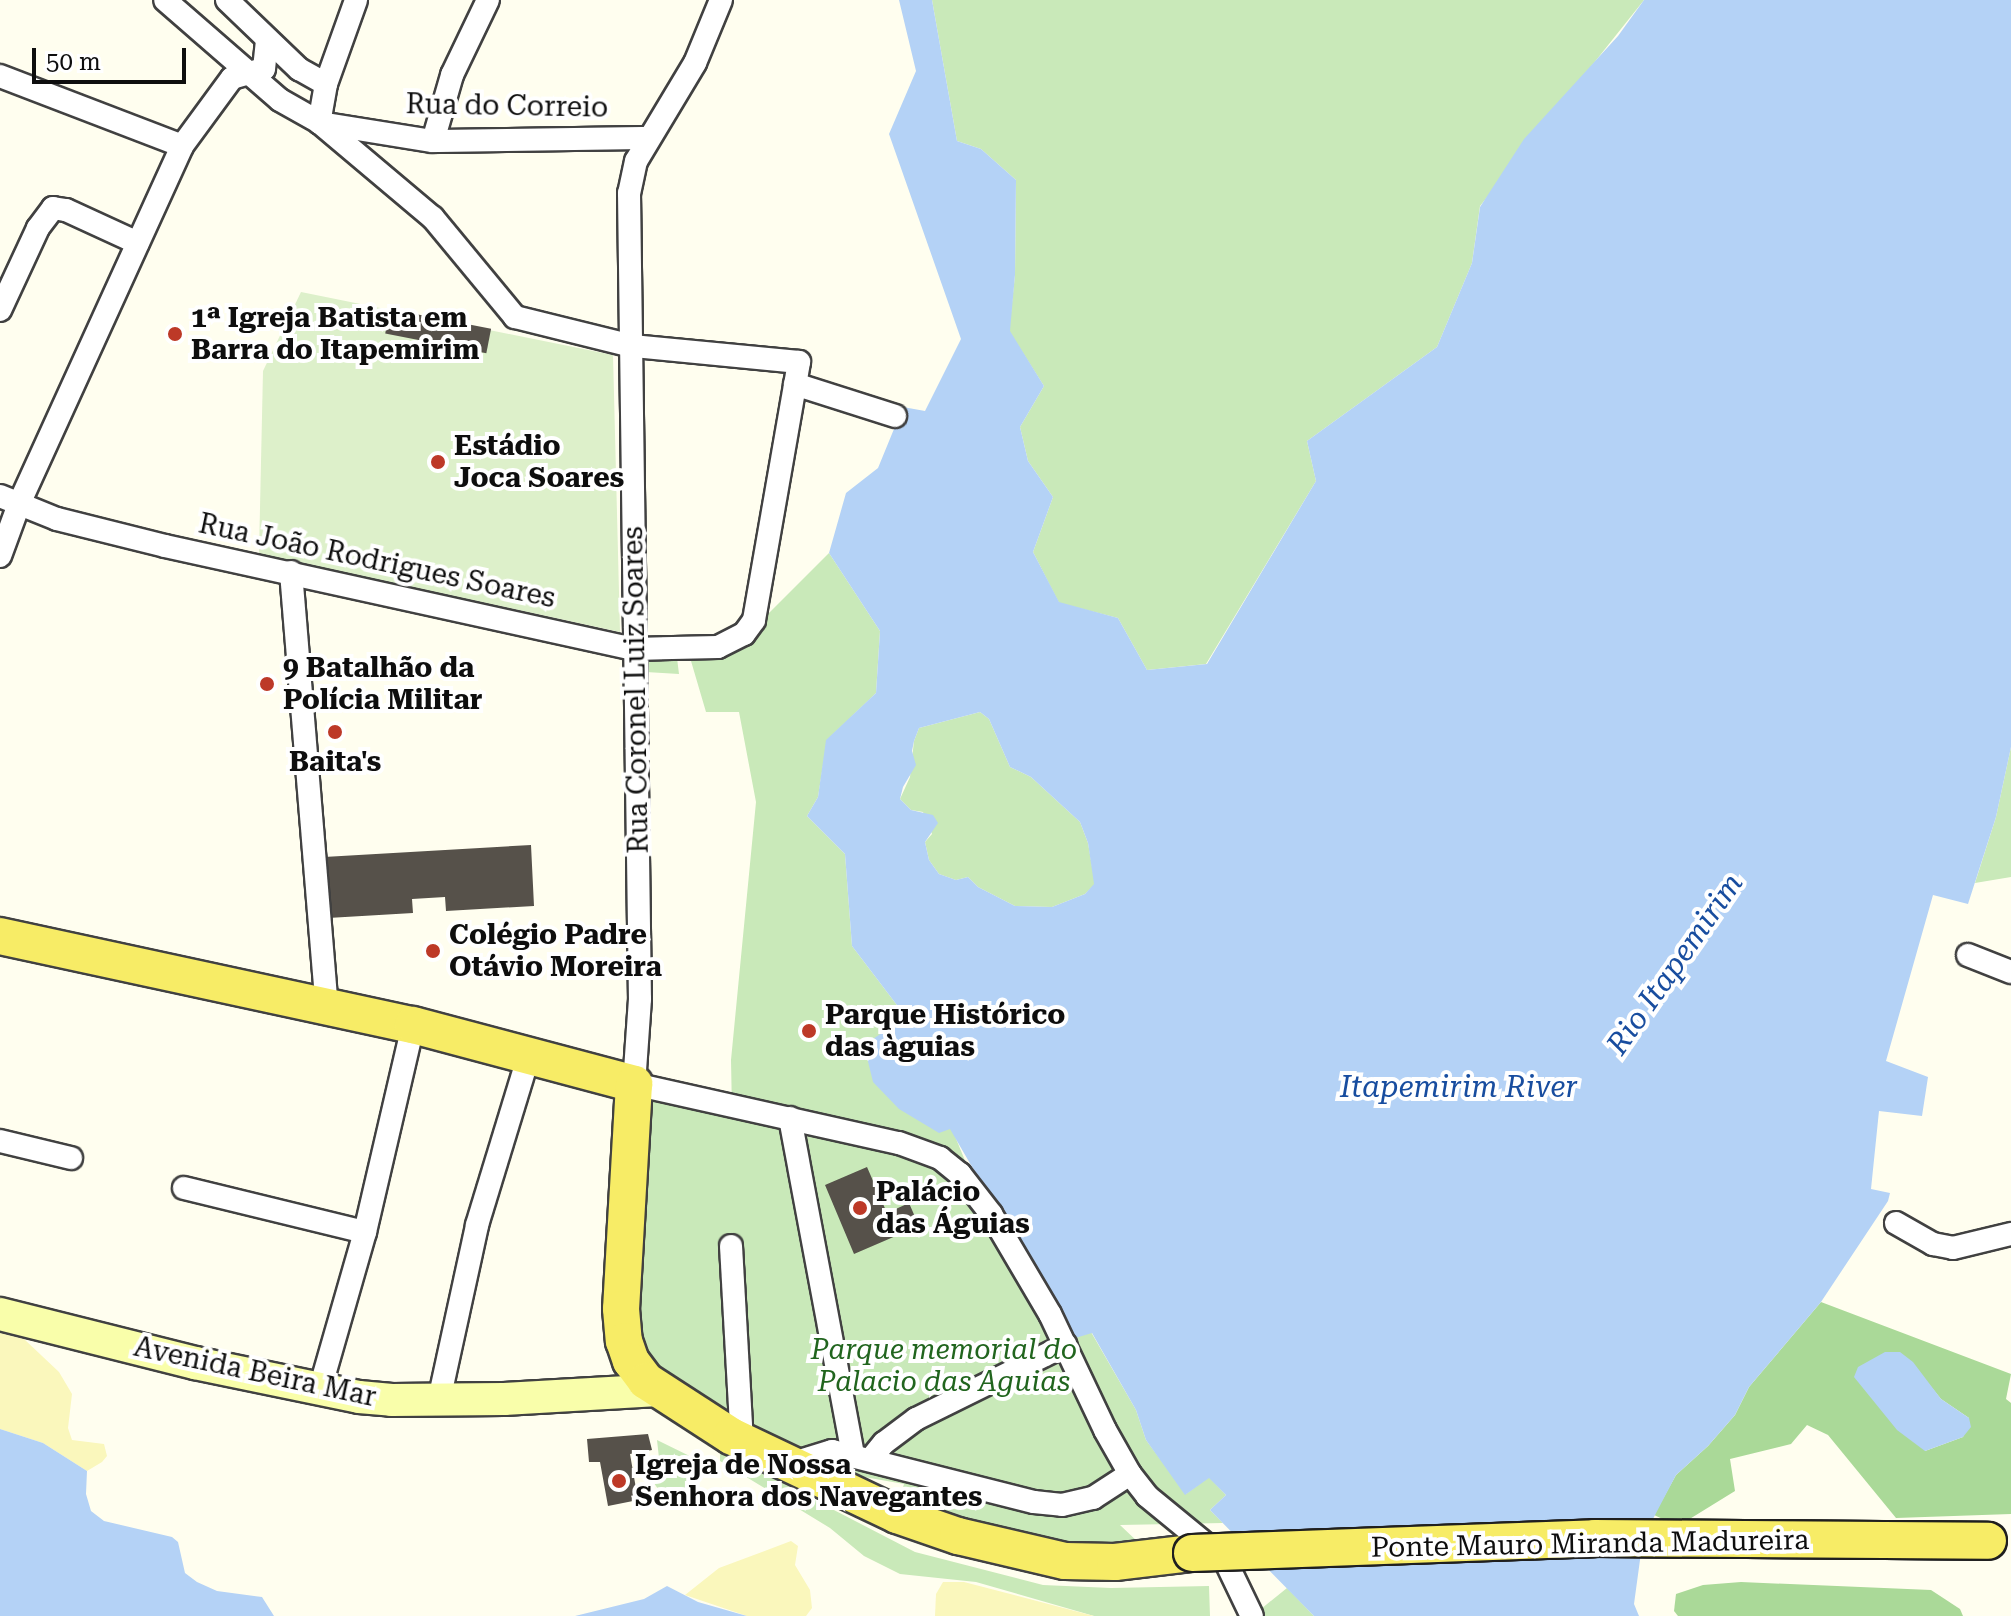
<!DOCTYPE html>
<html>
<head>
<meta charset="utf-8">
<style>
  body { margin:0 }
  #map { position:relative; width:2011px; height:1616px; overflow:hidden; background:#fffeef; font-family:"Roboto Serif",serif }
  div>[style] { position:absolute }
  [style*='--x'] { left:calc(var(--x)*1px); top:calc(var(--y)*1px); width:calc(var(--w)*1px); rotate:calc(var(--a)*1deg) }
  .green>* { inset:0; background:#c9e9b9 }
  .forest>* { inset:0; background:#aad998 }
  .sand>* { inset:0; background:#faf7bc }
  .pitch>* { inset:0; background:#ddf0ca }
  .water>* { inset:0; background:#b4d2f6 }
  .building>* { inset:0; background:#56514a; transform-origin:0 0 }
  .roads { filter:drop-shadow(2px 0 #414141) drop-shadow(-2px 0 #414141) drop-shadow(0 2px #414141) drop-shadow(0 -2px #414141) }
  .street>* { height:22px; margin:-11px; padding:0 11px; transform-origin:11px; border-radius:11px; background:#fff }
  .secondary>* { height:32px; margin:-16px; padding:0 16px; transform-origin:16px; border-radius:16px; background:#f9feaa }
  .primary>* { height:36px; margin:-18px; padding:0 18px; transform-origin:18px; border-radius:18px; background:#f7ec66 }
  .bridges { filter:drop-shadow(2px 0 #1f1f1f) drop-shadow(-2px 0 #1f1f1f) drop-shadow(0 2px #1f1f1f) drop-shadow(0 -2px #1f1f1f) }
  .primary-bridge>* { height:36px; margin:-18px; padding:0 18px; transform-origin:18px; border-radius:18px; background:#f7ec66 }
  .dots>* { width:22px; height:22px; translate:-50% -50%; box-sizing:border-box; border:4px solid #fff; border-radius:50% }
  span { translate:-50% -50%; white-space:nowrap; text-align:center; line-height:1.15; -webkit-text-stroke:8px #fff; paint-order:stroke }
  .street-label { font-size:28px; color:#0e0e0e }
  .poi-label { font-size:28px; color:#0e0e0e; font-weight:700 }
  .left { translate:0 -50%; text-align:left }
  .park-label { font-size:28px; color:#21651e; font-style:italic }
  .water-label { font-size:30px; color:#184d9f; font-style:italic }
  .scale { position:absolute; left:32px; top:48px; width:154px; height:36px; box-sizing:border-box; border:4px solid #0e0e0e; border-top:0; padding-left:10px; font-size:24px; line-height:28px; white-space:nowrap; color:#0e0e0e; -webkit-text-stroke:6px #fff; paint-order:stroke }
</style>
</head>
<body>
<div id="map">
  <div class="green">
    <div style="clip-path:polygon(932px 0,1644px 0,1480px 206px,1472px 263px,1437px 347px,1307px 441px,1316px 481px,1206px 664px,1147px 670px,1118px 618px,1059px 603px,1033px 552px,1053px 497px,1028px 461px,1020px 427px,1044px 386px,1009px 331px,1015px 275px,1016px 180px,981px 149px,957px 141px)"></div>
    <div style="clip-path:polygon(829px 553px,880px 631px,876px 693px,827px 740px,818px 797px,807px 816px,845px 854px,852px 946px,906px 1017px,966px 1163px,1072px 1338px,1091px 1332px,1136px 1410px,1146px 1440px,1186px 1494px,1209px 1477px,1226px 1495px,1210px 1510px,1223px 1523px,1120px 1525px,1139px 1543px,1055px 1552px,900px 1498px,904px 1484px,790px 1464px,646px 1381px,634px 1284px,636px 1091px,732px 1112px,731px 1060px,756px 802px,739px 712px,706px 712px,691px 661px,744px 646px,769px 613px)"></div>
    <div style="clip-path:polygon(645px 655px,677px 658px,679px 674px,646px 672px)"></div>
    <div style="clip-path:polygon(980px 712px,989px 719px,1010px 767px,1031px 777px,1080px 822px,1088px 843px,1095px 884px,1085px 894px,1052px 907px,1015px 906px,978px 887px,968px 877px,956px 880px,939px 874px,929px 860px,925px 842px,932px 834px,923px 812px,911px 810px,900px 799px,910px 777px,914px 741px,919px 728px)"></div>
    <div style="clip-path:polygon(2011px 747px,2011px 877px,1975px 883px,1996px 817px)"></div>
    <div style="clip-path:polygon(657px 1440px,710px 1466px,668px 1503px,639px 1462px,659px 1458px)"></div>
    <div style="clip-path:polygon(720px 1451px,915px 1552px,1043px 1585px,1111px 1588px,1209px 1586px,1210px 1616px,1094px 1616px,976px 1582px,900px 1574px,864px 1556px,830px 1528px,720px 1461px)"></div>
    <div style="clip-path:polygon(1287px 1588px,1314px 1616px,1265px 1616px,1261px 1609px)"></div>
  </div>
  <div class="forest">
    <div style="clip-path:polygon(evenodd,1821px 1302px,2011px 1374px,2006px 1399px,2011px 1403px,2011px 1514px,1896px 1518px,1828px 1435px,1807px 1425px,1791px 1444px,1730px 1459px,1735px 1491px,1688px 1520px,1689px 1531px,1654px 1515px,1676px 1475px,1708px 1446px,1735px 1415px,1749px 1387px,1821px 1302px,1928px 1383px,1941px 1399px,1969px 1418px,1963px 1437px,1925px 1451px,1928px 1383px)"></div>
    <div style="clip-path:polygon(1741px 1582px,1931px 1590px,1960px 1609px,1963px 1616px,1678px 1616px,1674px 1611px,1676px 1594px,1703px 1585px)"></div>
  </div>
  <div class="sand">
    <div style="clip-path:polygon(0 1333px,24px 1339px,59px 1372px,72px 1394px,68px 1428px,72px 1440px,104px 1444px,107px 1456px,102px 1462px,87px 1471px,43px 1443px,0 1429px)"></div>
    <div style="clip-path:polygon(791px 1541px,798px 1546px,795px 1565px,810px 1590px,812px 1608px,806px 1616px,747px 1616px,685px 1595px,719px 1568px)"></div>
    <div style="clip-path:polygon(943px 1582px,964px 1582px,1094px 1616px,935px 1616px,936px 1594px)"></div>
  </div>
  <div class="pitch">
    <div style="clip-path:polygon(301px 292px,613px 355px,620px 632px,259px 554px,263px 371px)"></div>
  </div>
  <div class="water">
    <div style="clip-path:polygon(evenodd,899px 0,932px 0,957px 141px,981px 149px,1016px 180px,1015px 275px,1010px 331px,1044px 386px,1020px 427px,1028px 461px,1053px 497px,1033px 552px,1059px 602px,1118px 618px,1147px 670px,1207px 664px,1316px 481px,1307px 441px,1437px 347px,1472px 263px,1480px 207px,1524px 139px,1618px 36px,1644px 0,2011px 0,2011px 747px,1996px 817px,1968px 904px,1933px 895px,1886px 1061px,1928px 1077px,1922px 1116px,1879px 1111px,1871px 1189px,1890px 1193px,1888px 1201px,1821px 1302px,1749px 1387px,1735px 1415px,1708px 1446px,1676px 1475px,1643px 1538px,1634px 1604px,1639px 1616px,1314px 1616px,1210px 1510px,1226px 1495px,1209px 1478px,1185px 1495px,1146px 1440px,1136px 1410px,1092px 1333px,1072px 1339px,950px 1129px,939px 1133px,899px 1109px,873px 1082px,864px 1045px,906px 1017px,852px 946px,845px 854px,807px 816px,818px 797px,826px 740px,876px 693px,880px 631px,829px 553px,846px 493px,878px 468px,903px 407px,925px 411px,961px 339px,889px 134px,916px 71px,899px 0,980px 712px,989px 719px,1010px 767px,1031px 777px,1080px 822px,1088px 843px,1094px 884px,1085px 894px,1052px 907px,1015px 906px,978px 887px,968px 877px,956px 880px,939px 874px,929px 860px,925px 842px,938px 823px,933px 815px,911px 810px,900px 799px,903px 787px,916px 765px,912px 751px,914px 741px,919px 728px,980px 712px)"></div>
    <div style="clip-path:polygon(1885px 1352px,1900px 1352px,1913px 1362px,1941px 1399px,1969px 1418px,1971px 1427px,1963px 1437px,1925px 1451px,1897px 1430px,1854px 1377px,1858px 1367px)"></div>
    <div style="clip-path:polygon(0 1429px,43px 1443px,87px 1471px,86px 1494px,91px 1511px,104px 1521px,172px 1537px,178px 1542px,185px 1573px,197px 1582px,217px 1591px,262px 1597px,274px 1616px,0 1616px)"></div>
    <div style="clip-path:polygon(667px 1586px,698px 1602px,747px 1616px,575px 1616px,644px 1599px)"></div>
  </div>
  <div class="building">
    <div style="left:390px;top:309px;width:103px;height:25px;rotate:11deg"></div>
    <div style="clip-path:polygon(531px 845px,534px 906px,446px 911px,445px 897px,412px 899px,413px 913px,328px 918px,324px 857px)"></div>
    <div style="clip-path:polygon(867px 1167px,887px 1213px,909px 1203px,919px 1226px,854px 1254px,825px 1185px)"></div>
    <div style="clip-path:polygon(648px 1434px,652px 1450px,630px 1454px,638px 1500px,608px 1506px,600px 1462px,589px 1462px,587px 1439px)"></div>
  </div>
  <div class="roads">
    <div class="street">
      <div style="--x:227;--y:0;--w:100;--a:43.8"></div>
      <div style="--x:299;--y:69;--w:31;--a:29"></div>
      <div style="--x:326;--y:84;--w:39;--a:100"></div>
      <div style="--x:721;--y:0;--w:68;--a:112.4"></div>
      <div style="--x:695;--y:63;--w:114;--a:121"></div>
      <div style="--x:636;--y:161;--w:33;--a:102"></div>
      <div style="--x:629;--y:193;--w:806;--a:89.22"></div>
      <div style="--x:640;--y:999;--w:85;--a:94"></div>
      <div style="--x:634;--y:1084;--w:271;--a:12.6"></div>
      <div style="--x:899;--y:1143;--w:44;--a:20.1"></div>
      <div style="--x:940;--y:1158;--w:26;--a:39"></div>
      <div style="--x:960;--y:1174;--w:51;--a:52.2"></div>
      <div style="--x:991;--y:1214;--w:116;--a:59.5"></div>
      <div style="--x:1050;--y:1314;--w:128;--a:64.6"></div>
      <div style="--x:1105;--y:1430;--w:51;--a:60.4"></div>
      <div style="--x:1130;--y:1474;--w:28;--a:52"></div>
      <div style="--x:1147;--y:1496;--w:101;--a:39.4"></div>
      <div style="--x:1225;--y:1560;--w:62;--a:64.3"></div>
      <div style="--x:0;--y:76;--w:195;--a:21"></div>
      <div style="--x:326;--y:84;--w:89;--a:-70.3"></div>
      <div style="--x:320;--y:123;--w:114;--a:9.1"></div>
      <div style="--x:433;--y:141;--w:215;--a:-0.8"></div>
      <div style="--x:433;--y:141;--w:69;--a:-73.9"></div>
      <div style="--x:452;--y:75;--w:83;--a:-64.4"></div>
      <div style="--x:0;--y:310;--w:90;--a:-65.1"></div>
      <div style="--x:38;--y:228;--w:25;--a:-53"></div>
      <div style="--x:53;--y:208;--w:13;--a:9"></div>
      <div style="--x:66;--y:210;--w:79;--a:24.6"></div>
      <div style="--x:795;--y:384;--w:105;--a:17.7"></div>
      <div style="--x:0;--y:496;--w:61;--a:22"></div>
      <div style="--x:57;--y:519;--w:111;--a:14"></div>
      <div style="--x:165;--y:546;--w:481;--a:12.4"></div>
      <div style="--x:635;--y:649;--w:83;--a:-1.4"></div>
      <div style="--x:718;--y:647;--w:29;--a:-27"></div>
      <div style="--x:744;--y:634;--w:17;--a:-54"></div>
      <div style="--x:754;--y:620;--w:262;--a:-80.1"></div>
      <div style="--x:799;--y:362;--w:168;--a:-174.5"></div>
      <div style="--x:632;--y:346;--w:121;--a:-166.1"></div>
      <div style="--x:515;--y:317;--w:129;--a:-129.6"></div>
      <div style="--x:433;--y:218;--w:149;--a:-139.9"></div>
      <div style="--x:319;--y:122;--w:45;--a:-150.6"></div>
      <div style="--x:280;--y:100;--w:152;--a:-139"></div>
      <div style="--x:0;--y:556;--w:55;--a:-69.9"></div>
      <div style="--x:19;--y:504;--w:393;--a:-65.5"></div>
      <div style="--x:182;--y:146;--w:84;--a:-53.7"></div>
      <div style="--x:232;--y:78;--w:33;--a:-16"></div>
      <div style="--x:264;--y:69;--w:30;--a:-84"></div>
      <div style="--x:291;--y:572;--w:437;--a:85.3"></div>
      <div style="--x:1968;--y:955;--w:46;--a:21.6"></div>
      <div style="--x:790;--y:1118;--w:344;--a:79.4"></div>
      <div style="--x:0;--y:1141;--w:73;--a:13.5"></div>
      <div style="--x:184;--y:1188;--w:186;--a:13.7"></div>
      <div style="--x:1896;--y:1223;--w:43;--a:29.6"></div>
      <div style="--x:1933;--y:1244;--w:20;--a:11"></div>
      <div style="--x:1953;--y:1248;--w:60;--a:-13.6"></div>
      <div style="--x:731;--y:1246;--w:195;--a:86.8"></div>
      <div style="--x:320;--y:1389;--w:163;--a:-74"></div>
      <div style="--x:365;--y:1232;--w:212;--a:-76.9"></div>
      <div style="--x:439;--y:1400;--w:179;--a:-77.7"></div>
      <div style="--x:477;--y:1225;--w:178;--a:-73"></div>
      <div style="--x:870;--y:1460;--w:22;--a:-51"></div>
      <div style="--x:884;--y:1443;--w:40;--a:-37"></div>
      <div style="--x:916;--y:1419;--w:167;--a:-26.3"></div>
      <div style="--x:790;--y:1464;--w:44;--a:-17.2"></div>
      <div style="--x:832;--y:1451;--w:208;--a:14.2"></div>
      <div style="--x:1034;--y:1502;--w:28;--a:6"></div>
      <div style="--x:1062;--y:1505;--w:32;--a:-13"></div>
      <div style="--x:1093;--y:1498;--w:44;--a:-33"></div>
    </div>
    <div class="secondary">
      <div style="--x:0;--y:1314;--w:201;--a:14.1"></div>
      <div style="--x:195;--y:1363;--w:167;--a:11.7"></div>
      <div style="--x:359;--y:1397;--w:33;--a:5"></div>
      <div style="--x:392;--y:1400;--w:112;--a:-0.5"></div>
      <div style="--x:504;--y:1399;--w:154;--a:-3.3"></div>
    </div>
    <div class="primary">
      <div style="--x:0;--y:936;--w:422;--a:12.2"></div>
      <div style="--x:413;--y:1025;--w:229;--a:14.9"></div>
      <div style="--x:634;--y:1084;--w:225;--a:93.3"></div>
      <div style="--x:621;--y:1309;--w:32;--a:85"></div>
      <div style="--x:624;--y:1341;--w:21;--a:71"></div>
      <div style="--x:631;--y:1361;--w:25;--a:53"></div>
      <div style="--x:646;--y:1381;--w:101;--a:32.9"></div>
      <div style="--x:731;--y:1436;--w:184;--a:25.4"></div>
      <div style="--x:897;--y:1515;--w:65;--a:19"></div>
      <div style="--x:958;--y:1536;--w:110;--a:13.2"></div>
      <div style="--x:1065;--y:1561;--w:50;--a:1.1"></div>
      <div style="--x:1115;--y:1562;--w:78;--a:-6.7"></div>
    </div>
  </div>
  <div class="bridges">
    <div class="primary-bridge">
      <div style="--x:1192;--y:1553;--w:403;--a:-2.1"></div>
      <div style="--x:1595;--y:1538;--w:393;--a:0.4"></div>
    </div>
  </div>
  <div class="dots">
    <div style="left:175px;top:334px;background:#bd3927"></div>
    <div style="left:438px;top:462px;background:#bd3927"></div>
    <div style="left:267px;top:684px;background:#bd3927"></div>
    <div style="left:335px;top:732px;background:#bd3927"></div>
    <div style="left:433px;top:951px;background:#bd3927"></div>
    <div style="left:809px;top:1031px;background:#bd3927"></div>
    <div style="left:860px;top:1208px;background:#bd3927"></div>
    <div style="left:619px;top:1481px;background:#bd3927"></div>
  </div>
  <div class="street-label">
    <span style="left:507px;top:106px;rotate:1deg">Rua do Correio</span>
    <span style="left:377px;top:561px;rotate:12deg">Rua João Rodrigues Soares</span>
    <span style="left:636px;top:690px;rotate:-91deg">Rua Coronel Luiz Soares</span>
    <span style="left:255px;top:1372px;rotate:12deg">Avenida Beira Mar</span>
    <span style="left:1590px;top:1544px;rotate:-1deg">Ponte Mauro Miranda Madureira</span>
  </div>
  <div class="poi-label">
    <span class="left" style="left:191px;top:334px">1ª Igreja Batista em<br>Barra do Itapemirim</span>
    <span class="left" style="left:454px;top:462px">Estádio<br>Joca Soares</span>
    <span class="left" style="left:283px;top:684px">9 Batalhão da<br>Polícia Militar</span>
    <span style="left:335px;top:762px">Baita's</span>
    <span class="left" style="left:449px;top:951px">Colégio Padre<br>Otávio Moreira</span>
    <span class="left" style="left:825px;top:1031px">Parque Histórico<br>das àguias</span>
    <span class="left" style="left:876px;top:1208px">Palácio<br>das Águias</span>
    <span class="left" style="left:635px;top:1481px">Igreja de Nossa<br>Senhora dos Navegantes</span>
  </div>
  <div class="park-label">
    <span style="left:944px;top:1366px">Parque memorial do<br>Palacio das Aguias</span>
  </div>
  <div class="water-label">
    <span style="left:1675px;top:964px;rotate:-55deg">Rio Itapemirim</span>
    <span style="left:1459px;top:1087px">Itapemirim River</span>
  </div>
  <div class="scale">50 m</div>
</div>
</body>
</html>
